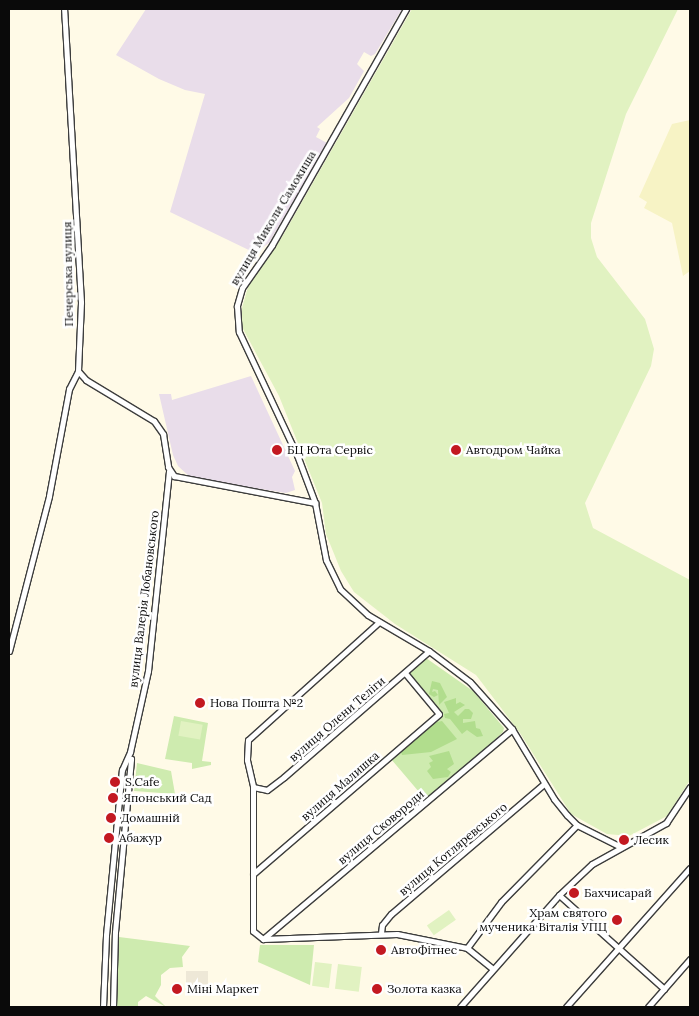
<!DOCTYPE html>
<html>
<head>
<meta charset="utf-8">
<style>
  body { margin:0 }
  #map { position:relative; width:699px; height:1016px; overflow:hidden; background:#fffae7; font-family:Lora,serif }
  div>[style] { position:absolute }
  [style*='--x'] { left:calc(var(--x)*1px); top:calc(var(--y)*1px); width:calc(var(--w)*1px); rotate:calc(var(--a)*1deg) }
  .industrial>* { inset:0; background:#e9ddea }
  .farmland>* { inset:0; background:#f7f3c5 }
  .green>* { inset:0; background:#ceebaf }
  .forest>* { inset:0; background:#b1dd8d }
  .pitch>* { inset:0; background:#e1f2c1; transform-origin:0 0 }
  .plaza>* { inset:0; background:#eee8d7; transform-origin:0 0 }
  .roads { filter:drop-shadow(1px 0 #3d3d3d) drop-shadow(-1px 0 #3d3d3d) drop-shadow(0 1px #3d3d3d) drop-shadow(0 -1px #3d3d3d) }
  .minor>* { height:5px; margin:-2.5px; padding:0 2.5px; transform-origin:2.5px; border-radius:2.5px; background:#fff }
  .dots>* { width:14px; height:14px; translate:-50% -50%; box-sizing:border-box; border:2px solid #fff; border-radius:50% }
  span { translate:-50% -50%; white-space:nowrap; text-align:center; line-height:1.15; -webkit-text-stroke:5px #fff; paint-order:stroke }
  .street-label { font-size:12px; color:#0a0a0a }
  .poi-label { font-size:12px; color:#0a0a0a }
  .left { translate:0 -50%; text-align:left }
  .right { translate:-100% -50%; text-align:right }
  .frame { position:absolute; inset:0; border:10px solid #0a0a0a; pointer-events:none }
</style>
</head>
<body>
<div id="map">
  <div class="industrial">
    <div style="clip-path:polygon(146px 9px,402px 9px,375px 54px,371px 56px,364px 52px,357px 64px,364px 71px,349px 98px,317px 127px,320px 129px,316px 137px,327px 143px,269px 243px,255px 253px,170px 212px,205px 94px,185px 90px,159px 79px,116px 55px)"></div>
    <div style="clip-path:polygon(251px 376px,295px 471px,292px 477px,295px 490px,286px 493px,191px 478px,178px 466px,173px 455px,159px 394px,171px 394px,172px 400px)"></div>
  </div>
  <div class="farmland">
    <div style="clip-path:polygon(690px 120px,690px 271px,683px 276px,672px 223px,644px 208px,647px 202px,639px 197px,672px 124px)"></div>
  </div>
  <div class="green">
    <div style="clip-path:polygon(426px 658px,473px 691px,504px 728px,503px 732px,478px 756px,425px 799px,391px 759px,442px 714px,409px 675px,409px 671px)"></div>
    <div style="clip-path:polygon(174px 716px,208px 723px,202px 761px,211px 762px,211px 765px,192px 769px,192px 763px,165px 759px)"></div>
    <div style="clip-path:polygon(137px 763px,171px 771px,175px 794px,134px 791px)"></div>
    <div style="clip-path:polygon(119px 937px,190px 946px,182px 957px,183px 967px,170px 968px,161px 975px,161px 985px,155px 996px,166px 1007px,146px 996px,138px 1002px,138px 1007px,114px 1007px)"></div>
    <div style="clip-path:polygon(260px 945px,314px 945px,310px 985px,258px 962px)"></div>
  </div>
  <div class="forest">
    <div style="clip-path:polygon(432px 681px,440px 683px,447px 697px,439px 705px,438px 690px,433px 689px,432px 692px,435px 691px,438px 695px,434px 697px,429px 694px)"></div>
    <div style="clip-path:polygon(456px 698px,456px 704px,460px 702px,465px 705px,454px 712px,458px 716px,465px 709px,469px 709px,473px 713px,471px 719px,463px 719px,463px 723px,475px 721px,476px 728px,480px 729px,483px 736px,477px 737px,467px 730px,462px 734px,450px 719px,445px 718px,444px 714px,449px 713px,444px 702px)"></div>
    <div style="clip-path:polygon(442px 721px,457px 739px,431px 752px,402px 755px,401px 752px,433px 723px)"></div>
    <div style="clip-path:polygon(449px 751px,454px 764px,447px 769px,451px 772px,448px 777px,433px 779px,427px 771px,431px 767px,429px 763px,433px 761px,429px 756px)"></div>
  </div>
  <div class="pitch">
    <div style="clip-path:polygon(412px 9px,678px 9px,626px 114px,591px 223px,591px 238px,597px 257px,645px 319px,654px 349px,651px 366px,585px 503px,593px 528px,690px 580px,690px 780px,667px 816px,629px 836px,607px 834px,571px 814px,520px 733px,476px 675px,395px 624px,354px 592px,341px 571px,326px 534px,322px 503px,279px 396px,242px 327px,242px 308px,248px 287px,282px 237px)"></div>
    <div style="left:181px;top:721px;width:22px;height:15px;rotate:10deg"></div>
    <div style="left:449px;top:910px;width:12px;height:27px;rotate:55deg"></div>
    <div style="left:315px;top:962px;width:17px;height:24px;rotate:7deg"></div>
    <div style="left:338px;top:964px;width:24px;height:25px;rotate:7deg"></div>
  </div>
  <div class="plaza">
    <div style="left:186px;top:971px;width:22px;height:17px"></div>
  </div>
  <div class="roads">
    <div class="minor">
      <div style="--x:406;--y:9;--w:271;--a:119.6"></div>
      <div style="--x:272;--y:245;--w:52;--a:124.9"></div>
      <div style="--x:242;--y:288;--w:19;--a:106"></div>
      <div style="--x:237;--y:306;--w:26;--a:86"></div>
      <div style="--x:239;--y:332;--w:136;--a:64.8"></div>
      <div style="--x:297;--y:455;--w:51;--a:69.4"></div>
      <div style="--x:315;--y:503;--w:58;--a:79.1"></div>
      <div style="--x:326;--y:560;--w:32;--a:64"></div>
      <div style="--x:340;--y:589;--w:38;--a:43"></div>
      <div style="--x:368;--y:615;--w:71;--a:30.5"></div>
      <div style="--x:429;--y:651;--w:51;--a:37.1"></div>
      <div style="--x:470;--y:682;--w:63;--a:48.2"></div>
      <div style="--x:512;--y:729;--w:82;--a:59"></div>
      <div style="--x:554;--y:799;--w:21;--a:51"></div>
      <div style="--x:567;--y:815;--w:14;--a:45"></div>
      <div style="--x:577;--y:825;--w:49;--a:26.6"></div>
      <div style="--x:78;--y:371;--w:12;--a:48"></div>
      <div style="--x:86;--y:380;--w:79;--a:31.1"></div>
      <div style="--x:154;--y:421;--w:16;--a:55"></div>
      <div style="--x:163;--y:434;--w:33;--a:81"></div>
      <div style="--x:168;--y:467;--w:11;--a:56"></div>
      <div style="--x:174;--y:476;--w:144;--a:10.8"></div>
      <div style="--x:379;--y:622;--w:176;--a:138"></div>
      <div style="--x:248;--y:740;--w:20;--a:93"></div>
      <div style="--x:247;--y:760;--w:28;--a:77"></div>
      <div style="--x:253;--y:787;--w:144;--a:90"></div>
      <div style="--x:253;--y:931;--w:13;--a:39"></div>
      <div style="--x:263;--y:939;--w:134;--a:-2.1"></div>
      <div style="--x:397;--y:934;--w:71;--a:11.3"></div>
      <div style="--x:467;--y:948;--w:33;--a:39"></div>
      <div style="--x:9;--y:651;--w:160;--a:-75.5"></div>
      <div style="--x:49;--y:496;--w:109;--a:-79.4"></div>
      <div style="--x:69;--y:389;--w:20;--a:-63"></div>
      <div style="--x:78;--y:371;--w:69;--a:-87.5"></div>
      <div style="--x:81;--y:302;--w:293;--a:-93.3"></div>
      <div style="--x:253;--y:787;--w:14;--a:12"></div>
      <div style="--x:267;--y:790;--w:21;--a:-37"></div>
      <div style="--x:284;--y:777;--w:192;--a:-41"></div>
      <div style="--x:253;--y:874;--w:245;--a:-40.7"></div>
      <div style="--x:439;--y:714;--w:53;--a:-129.7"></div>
      <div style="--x:559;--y:895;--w:141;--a:41.8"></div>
      <div style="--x:381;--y:933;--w:8;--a:-83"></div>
      <div style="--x:382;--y:925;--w:14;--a:-51"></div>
      <div style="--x:391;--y:914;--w:201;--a:-40.4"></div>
      <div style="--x:263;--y:939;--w:326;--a:-40.1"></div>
      <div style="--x:467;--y:948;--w:57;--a:-53.5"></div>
      <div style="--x:501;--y:902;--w:108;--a:-45.4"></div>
      <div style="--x:103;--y:1007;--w:72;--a:-87.6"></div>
      <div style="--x:106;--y:935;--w:166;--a:-84.5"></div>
      <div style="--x:122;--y:770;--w:20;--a:-66"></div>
      <div style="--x:130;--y:752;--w:83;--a:-77.5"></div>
      <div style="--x:148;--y:671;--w:201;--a:-84"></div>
      <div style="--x:113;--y:1007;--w:75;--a:-88.5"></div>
      <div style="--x:115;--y:932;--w:174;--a:-84.7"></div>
      <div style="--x:131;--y:759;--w:3;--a:180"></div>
      <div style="--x:460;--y:1007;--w:149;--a:-48.5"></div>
      <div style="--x:559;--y:895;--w:45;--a:-43.2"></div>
      <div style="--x:592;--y:864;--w:85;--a:-29"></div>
      <div style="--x:666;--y:823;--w:43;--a:-56.3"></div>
      <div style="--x:566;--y:1007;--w:186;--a:-48.3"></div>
      <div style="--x:648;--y:1007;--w:64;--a:-48.8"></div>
    </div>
  </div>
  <div class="dots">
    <div style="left:277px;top:450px;background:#c31921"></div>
    <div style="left:456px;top:450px;background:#c31921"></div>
    <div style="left:200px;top:703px;background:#c31921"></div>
    <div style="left:115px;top:782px;background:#c31921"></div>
    <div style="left:113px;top:798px;background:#c31921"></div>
    <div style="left:111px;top:818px;background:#c31921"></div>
    <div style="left:109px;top:838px;background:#c31921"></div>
    <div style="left:624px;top:840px;background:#c31921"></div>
    <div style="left:574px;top:893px;background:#c31921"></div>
    <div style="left:617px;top:920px;background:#c31921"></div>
    <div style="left:381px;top:950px;background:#c31921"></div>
    <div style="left:177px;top:989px;background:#c31921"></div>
    <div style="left:377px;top:989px;background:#c31921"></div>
  </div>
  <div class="street-label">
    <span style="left:273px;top:218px;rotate:-59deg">вулиця Миколи Самокиша</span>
    <span style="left:68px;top:274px;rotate:-91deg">Печерська вулиця</span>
    <span style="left:144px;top:599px;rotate:-83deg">вулиця Валерія Лобановського</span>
    <span style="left:337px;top:719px;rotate:-41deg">вулиця Олени Теліги</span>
    <span style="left:340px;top:786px;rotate:-41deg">вулиця Малишка</span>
    <span style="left:381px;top:827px;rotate:-40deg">вулиця Сковороди</span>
    <span style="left:453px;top:849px;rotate:-40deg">вулиця Котляревського</span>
  </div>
  <div class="poi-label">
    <span class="left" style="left:287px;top:450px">БЦ Юта Сервіс</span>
    <span class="left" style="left:466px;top:450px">Автодром Чайка</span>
    <span class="left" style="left:210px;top:703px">Нова Пошта №2</span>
    <span class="left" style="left:125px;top:782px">S.Cafe</span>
    <span class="left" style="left:123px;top:798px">Японський Сад</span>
    <span class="left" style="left:121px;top:818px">Домашній</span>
    <span class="left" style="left:119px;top:838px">Абажур</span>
    <span class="left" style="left:634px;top:840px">Лесик</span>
    <span class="left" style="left:584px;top:893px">Бахчисарай</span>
    <span class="right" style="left:607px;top:920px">Храм святого<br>мученика Віталія УПЦ</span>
    <span class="left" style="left:391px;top:950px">АвтоФітнес</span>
    <span class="left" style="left:187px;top:989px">Міні Маркет</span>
    <span class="left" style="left:387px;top:989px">Золота казка</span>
  </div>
  <div class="frame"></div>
</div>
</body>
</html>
